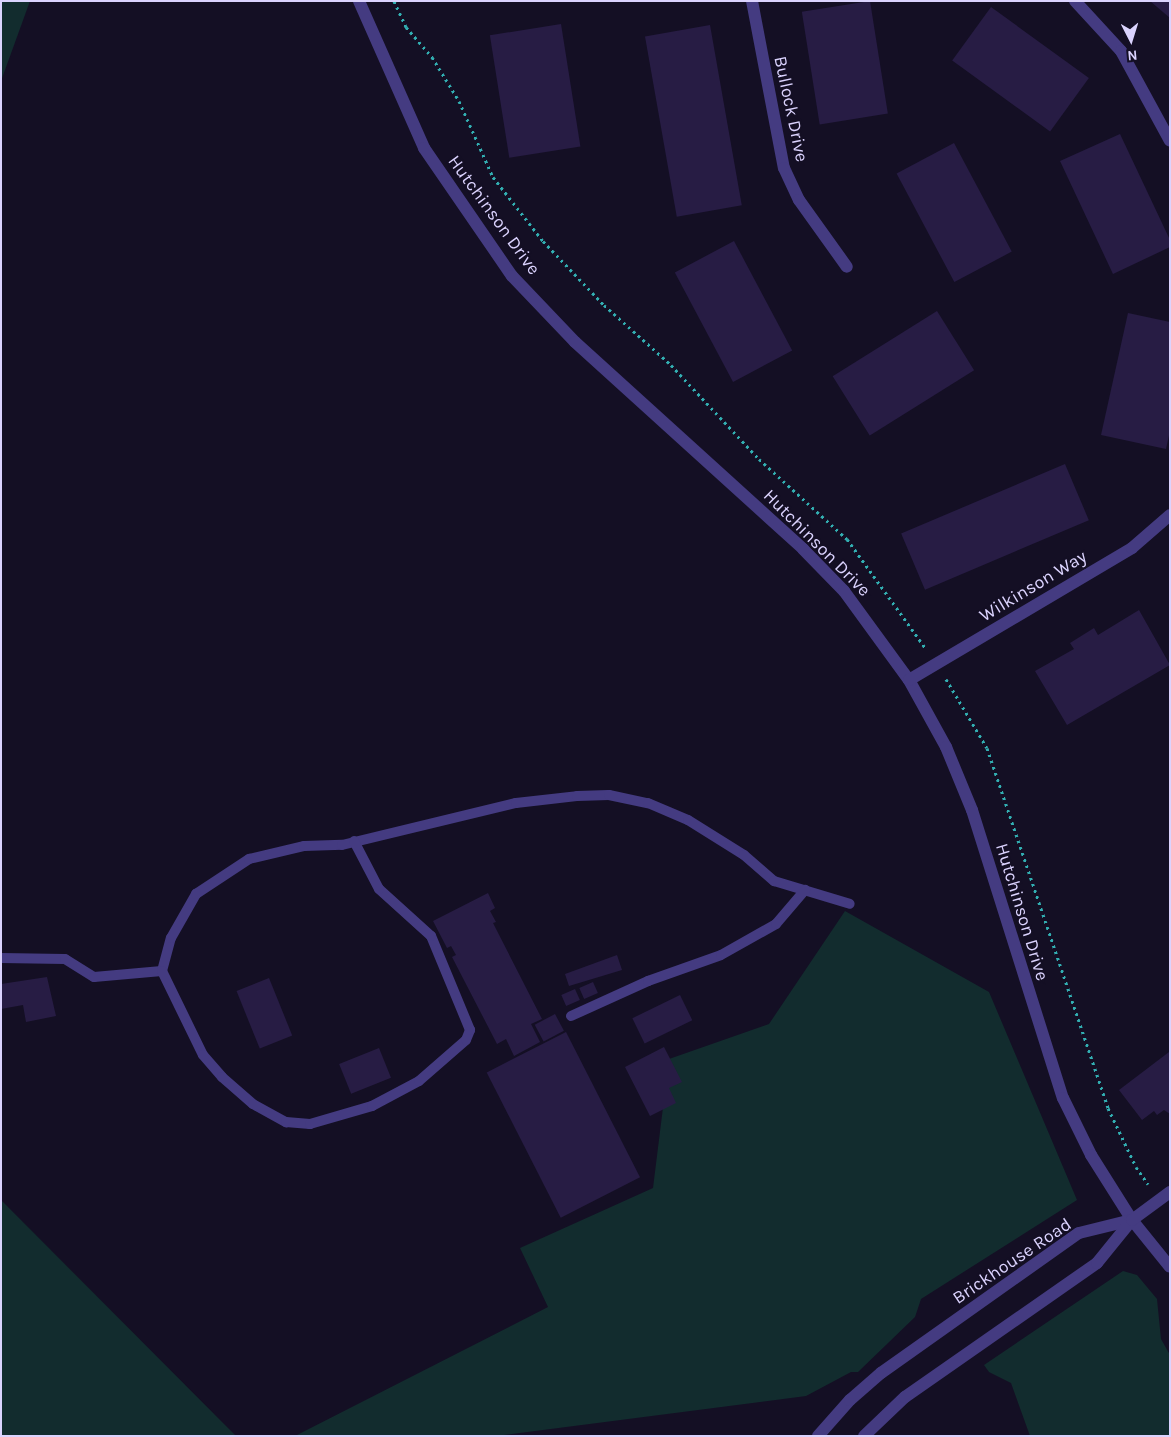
<!DOCTYPE html>
<html>
<head>
<meta charset="utf-8">
<style>
  body { margin:0 }
  #map { position:relative; width:1171px; height:1437px; overflow:hidden; background:#140f24; font-family:Karla,sans-serif }
  div>[style] { position:absolute }
  [style*='--x'] { left:calc(var(--x)*1px); top:calc(var(--y)*1px); width:calc(var(--w)*1px); rotate:calc(var(--a)*1deg) }
  .green>* { inset:0; background:#122c2e }
  .building>* { inset:0; background:#271c44; transform-origin:0 0 }
  .path>* { height:3px; margin-top:-1.5px; transform-origin:0; background:repeating-linear-gradient(90deg,#32afb2 0 2.5px,transparent 0 6.5px) }
  .lane>* { height:10px; margin:-5px; padding:0 5px; transform-origin:5px; border-radius:5px; background:#443b81 }
  .street>* { height:12px; margin:-6px; padding:0 6px; transform-origin:6px; border-radius:6px; background:#443b81 }
  span { translate:-50% -50%; white-space:nowrap; text-align:center; line-height:1.15; -webkit-text-stroke:4px #140f24; paint-order:stroke }
  .street-label { font-size:18px; color:#dbd3fe }
  .frame { position:absolute; inset:0; border:2px solid #dbd3fe; pointer-events:none }
  .north { position:absolute; left:1106px; top:15px; width:50px; height:50px; -webkit-text-stroke:4px #140f24; paint-order:stroke; rotate:175deg; font-size:14px; font-weight:700; line-height:20px; text-align:center; color:#dbd3fe }
  .north::after { content:''; display:block; margin:auto; width:18px; height:22px; background:#dbd3fe; clip-path:polygon(50% 0,100% 100%,50% 72%,0 100%) }
</style>
</head>
<body>
<div id="map">
  <div class="green">
    <div style="clip-path:polygon(1px 1px,30px 1px,1px 81px)"></div>
    <div style="clip-path:polygon(845px 911px,989px 992px,1077px 1200px,921px 1299px,915px 1317px,858px 1372px,851px 1372px,806px 1396px,496px 1436px,295px 1436px,548px 1307px,520px 1248px,653px 1188px,669px 1059px,769px 1024px)"></div>
    <div style="clip-path:polygon(1px 1200px,236px 1436px,1px 1436px)"></div>
    <div style="clip-path:polygon(1123px 1271px,1137px 1275px,1157px 1299px,1161px 1339px,1170px 1355px,1170px 1436px,1030px 1436px,1011px 1383px,989px 1372px,984px 1365px)"></div>
  </div>
  <div class="building">
    <div style="left:870px;top:1px;width:114px;height:69px;rotate:81deg"></div>
    <div style="clip-path:polygon(1150px 1px,1170px 1px,1170px 18px)"></div>
    <div style="left:991px;top:7px;width:121px;height:66px;rotate:36deg"></div>
    <div style="left:561px;top:24px;width:124px;height:72px;rotate:81deg"></div>
    <div style="left:710px;top:25px;width:183px;height:66px;rotate:80deg"></div>
    <div style="clip-path:polygon(1120px 134px,1170px 240px,1170px 247px,1113px 274px,1060px 161px)"></div>
    <div style="left:954px;top:143px;width:123px;height:65px;rotate:62deg"></div>
    <div style="left:734px;top:241px;width:124px;height:67px;rotate:62deg"></div>
    <div style="left:937px;top:311px;width:70px;height:123px;rotate:58deg"></div>
    <div style="clip-path:polygon(1128px 313px,1170px 322px,1170px 431px,1166px 449px,1101px 435px)"></div>
    <div style="left:1065px;top:464px;width:61px;height:178px;rotate:67deg"></div>
    <div style="clip-path:polygon(1139px 610px,1170px 665px,1067px 725px,1035px 671px,1074px 649px,1070px 643px,1094px 628px,1098px 635px)"></div>
    <div style="clip-path:polygon(488px 893px,495px 908px,490px 911px,496px 922px,493px 923px,542px 1019px,531px 1024px,540px 1042px,514px 1056px,506px 1039px,497px 1044px,452px 957px,456px 955px,451px 946px,447px 948px,433px 921px)"></div>
    <div style="clip-path:polygon(617px 955px,622px 970px,569px 986px,565px 974px)"></div>
    <div style="clip-path:polygon(47px 977px,56px 1016px,26px 1022px,23px 1005px,1px 1009px,1px 984px)"></div>
    <div style="left:269px;top:978px;width:62px;height:35px;rotate:68deg"></div>
    <div style="left:593px;top:982px;width:12px;height:15px;rotate:66deg"></div>
    <div style="left:575px;top:989px;width:12px;height:15px;rotate:66deg"></div>
    <div style="left:680px;top:995px;width:28px;height:53px;rotate:64deg"></div>
    <div style="left:555px;top:1014px;width:19px;height:23px;rotate:62deg"></div>
    <div style="left:566px;top:1032px;width:163px;height:89px;rotate:63deg"></div>
    <div style="clip-path:polygon(664px 1047px,682px 1082px,669px 1088px,676px 1103px,650px 1116px,625px 1067px)"></div>
    <div style="left:379px;top:1048px;width:32px;height:43px;rotate:68deg"></div>
    <div style="clip-path:polygon(1169px 1052px,1170px 1114px,1164px 1110px,1157px 1115px,1154px 1111px,1142px 1120px,1119px 1090px)"></div>
  </div>
  <div class="path">
    <div style="--x:394;--y:1;--w:29;--a:65"></div>
    <div style="--x:406;--y:27;--w:40;--a:49"></div>
    <div style="--x:432;--y:57;--w:52;--a:58.5"></div>
    <div style="--x:459;--y:101;--w:83;--a:65.9"></div>
    <div style="--x:493;--y:177;--w:81;--a:52"></div>
    <div style="--x:543;--y:241;--w:88;--a:46.4"></div>
    <div style="--x:604;--y:305;--w:90;--a:41.8"></div>
    <div style="--x:671;--y:365;--w:129;--a:46.9"></div>
    <div style="--x:759;--y:459;--w:119;--a:42.3"></div>
    <div style="--x:847;--y:539;--w:135;--a:54.3"></div>
    <div style="--x:946;--y:679;--w:80;--a:59.3"></div>
    <div style="--x:987;--y:748;--w:380;--a:71.4"></div>
    <div style="--x:1108;--y:1108;--w:65;--a:64.6"></div>
    <div style="--x:1136;--y:1167;--w:21;--a:55"></div>
  </div>
  <div class="lane">
    <div style="--x:1;--y:958;--w:64;--a:0.9"></div>
    <div style="--x:65;--y:959;--w:34;--a:32"></div>
    <div style="--x:94;--y:977;--w:68;--a:-5"></div>
    <div style="--x:162;--y:971;--w:34;--a:-75"></div>
    <div style="--x:171;--y:938;--w:51;--a:-60.4"></div>
    <div style="--x:196;--y:894;--w:64;--a:-33.4"></div>
    <div style="--x:249;--y:859;--w:57;--a:-13.3"></div>
    <div style="--x:304;--y:846;--w:38;--a:-2"></div>
    <div style="--x:342;--y:845;--w:179;--a:-13.6"></div>
    <div style="--x:516;--y:803;--w:61;--a:-6.5"></div>
    <div style="--x:577;--y:796;--w:32;--a:-2"></div>
    <div style="--x:609;--y:795;--w:40;--a:12"></div>
    <div style="--x:648;--y:803;--w:43;--a:23"></div>
    <div style="--x:688;--y:820;--w:66;--a:32"></div>
    <div style="--x:744;--y:855;--w:40;--a:41"></div>
    <div style="--x:774;--y:881;--w:79;--a:16.8"></div>
    <div style="--x:162;--y:971;--w:93;--a:64"></div>
    <div style="--x:203;--y:1055;--w:29;--a:49"></div>
    <div style="--x:222;--y:1077;--w:41;--a:41.1"></div>
    <div style="--x:253;--y:1104;--w:38;--a:29"></div>
    <div style="--x:286;--y:1122;--w:24;--a:5"></div>
    <div style="--x:310;--y:1124;--w:65;--a:-16.2"></div>
    <div style="--x:372;--y:1106;--w:53;--a:-28"></div>
    <div style="--x:419;--y:1081;--w:62;--a:-41.1"></div>
    <div style="--x:466;--y:1040;--w:11;--a:-68"></div>
    <div style="--x:470;--y:1030;--w:102;--a:-112.5"></div>
    <div style="--x:431;--y:936;--w:70;--a:-137.9"></div>
    <div style="--x:379;--y:889;--w:54;--a:-117.5"></div>
    <div style="--x:571;--y:1016;--w:85;--a:-24.4"></div>
    <div style="--x:648;--y:981;--w:77;--a:-19.6"></div>
    <div style="--x:721;--y:955;--w:63;--a:-29.4"></div>
    <div style="--x:776;--y:924;--w:45;--a:-49.5"></div>
  </div>
  <div class="street">
    <div style="--x:359;--y:1;--w:161;--a:66.1"></div>
    <div style="--x:424;--y:148;--w:155;--a:55.5"></div>
    <div style="--x:512;--y:276;--w:91;--a:46.3"></div>
    <div style="--x:575;--y:342;--w:308;--a:42.2"></div>
    <div style="--x:803;--y:549;--w:59;--a:45.7"></div>
    <div style="--x:844;--y:591;--w:110;--a:53.9"></div>
    <div style="--x:909;--y:680;--w:77;--a:61.1"></div>
    <div style="--x:946;--y:747;--w:68;--a:67.6"></div>
    <div style="--x:972;--y:810;--w:302;--a:72.5"></div>
    <div style="--x:1063;--y:1098;--w:64;--a:63.8"></div>
    <div style="--x:1091;--y:1155;--w:77;--a:57.8"></div>
    <div style="--x:1132;--y:1220;--w:60;--a:51"></div>
    <div style="--x:752;--y:1;--w:170;--a:79.2"></div>
    <div style="--x:784;--y:168;--w:35;--a:65"></div>
    <div style="--x:799;--y:200;--w:82;--a:54.4"></div>
    <div style="--x:1075;--y:1;--w:68;--a:47.4"></div>
    <div style="--x:1121;--y:51;--w:102;--a:61.4"></div>
    <div style="--x:909;--y:680;--w:259;--a:-30.6"></div>
    <div style="--x:1132;--y:548;--w:50;--a:-41"></div>
    <div style="--x:818;--y:1436;--w:48;--a:-48.4"></div>
    <div style="--x:850;--y:1400;--w:41;--a:-41.1"></div>
    <div style="--x:881;--y:1373;--w:242;--a:-35.3"></div>
    <div style="--x:1079;--y:1233;--w:55;--a:-13.8"></div>
    <div style="--x:864;--y:1436;--w:57;--a:-43.6"></div>
    <div style="--x:905;--y:1397;--w:234;--a:-34.9"></div>
    <div style="--x:1097;--y:1263;--w:55;--a:-50.9"></div>
    <div style="--x:1132;--y:1220;--w:47;--a:-36.4"></div>
  </div>
  <div class="street-label">
    <span style="left:791px;top:109px;rotate:78deg">Bullock Drive</span>
    <span style="left:494px;top:215px;rotate:54deg">Hutchinson Drive</span>
    <span style="left:817px;top:543px;rotate:45deg">Hutchinson Drive</span>
    <span style="left:1033px;top:586px;rotate:-31deg">Wilkinson Way</span>
    <span style="left:1022px;top:912px;rotate:73deg">Hutchinson Drive</span>
    <span style="left:1012px;top:1261px;rotate:-34deg">Brickhouse Road</span>
  </div>
  <div class="frame"></div>
  <div class="north">N</div>
</div>
</body>
</html>
